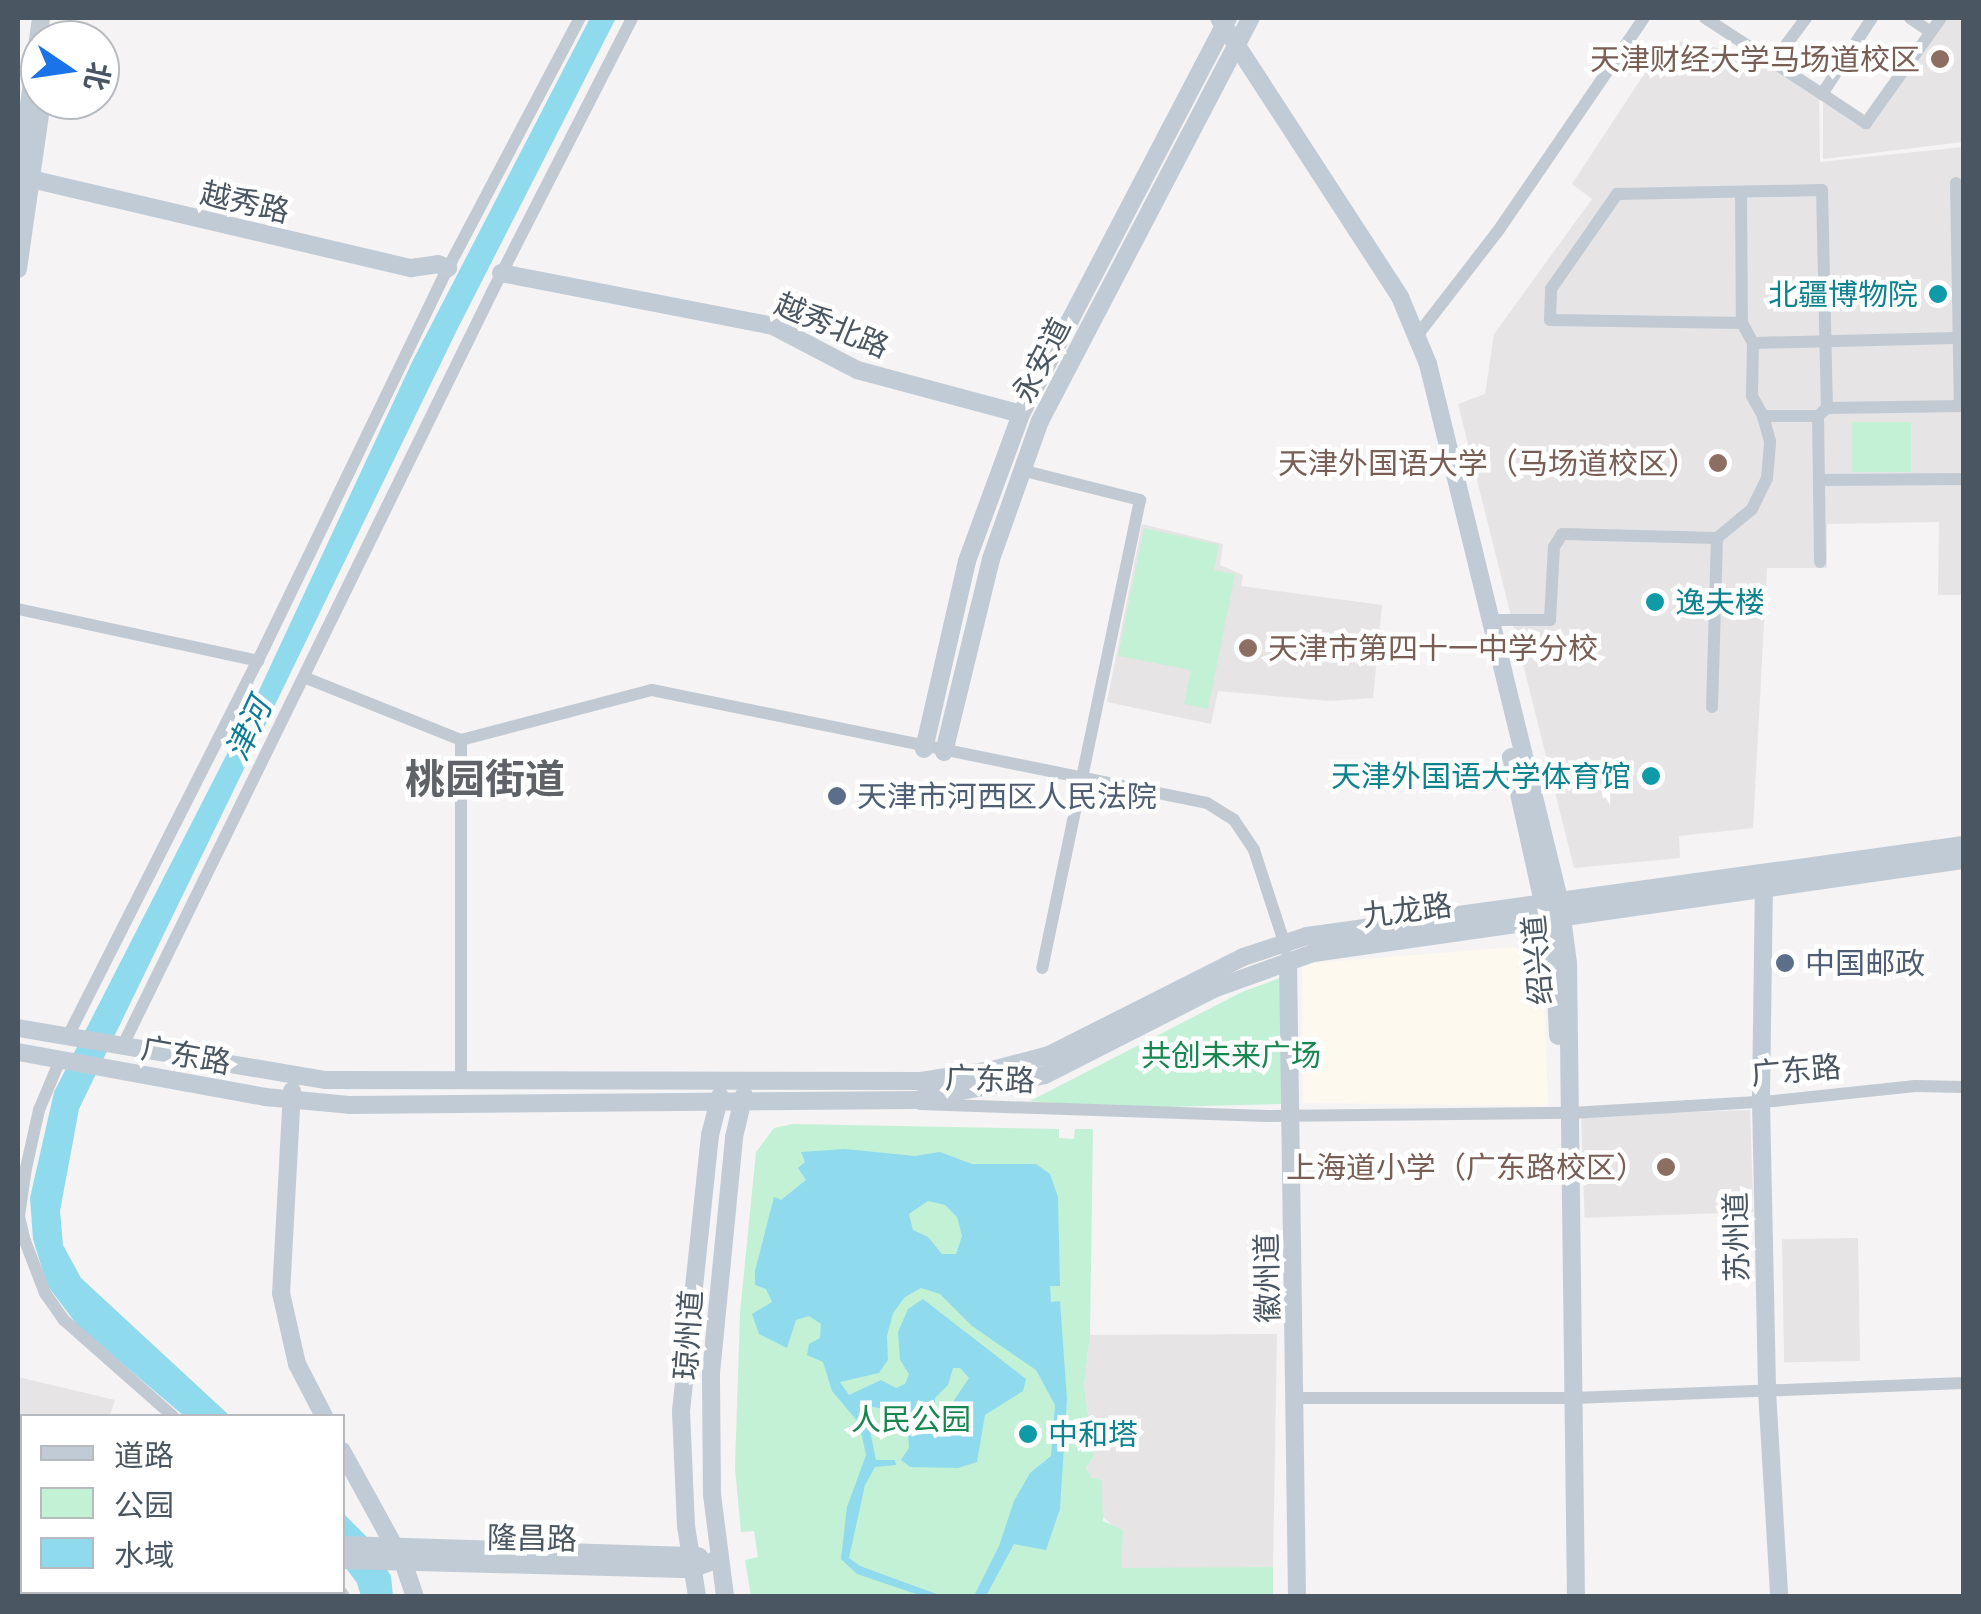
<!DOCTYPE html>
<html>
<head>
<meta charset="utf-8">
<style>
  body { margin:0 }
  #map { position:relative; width:1981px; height:1614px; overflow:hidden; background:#f5f3f3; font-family:Mulish,"Noto Sans SC",sans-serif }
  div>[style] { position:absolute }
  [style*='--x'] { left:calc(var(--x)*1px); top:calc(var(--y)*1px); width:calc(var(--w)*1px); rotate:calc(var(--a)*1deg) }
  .commercial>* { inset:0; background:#fdf9ef }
  .education>* { inset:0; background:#e6e4e5; transform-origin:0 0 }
  .green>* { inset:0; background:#c3f1d5; transform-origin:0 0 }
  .water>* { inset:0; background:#90daee }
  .street>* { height:12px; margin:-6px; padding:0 6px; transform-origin:6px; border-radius:6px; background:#c1cad2 }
  .secondary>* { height:18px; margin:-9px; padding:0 9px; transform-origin:9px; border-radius:9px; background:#c1cbd6 }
  .dots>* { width:28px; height:28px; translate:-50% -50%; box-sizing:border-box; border:5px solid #fff; border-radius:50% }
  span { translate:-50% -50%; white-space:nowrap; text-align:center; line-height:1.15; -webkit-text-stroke:9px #fff; paint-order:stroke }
  .education-label { font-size:30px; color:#785e54 }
  .right { translate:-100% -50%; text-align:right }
  .left { translate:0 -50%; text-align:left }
  .street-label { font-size:30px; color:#4a5661 }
  .culture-label { font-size:30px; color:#0d838f }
  .service-label { font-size:30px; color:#4e5e75 }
  .park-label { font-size:30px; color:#17864f }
  .water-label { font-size:32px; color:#0c7c9b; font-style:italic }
  .district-label { font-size:40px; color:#5f6368; font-weight:700 }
  .frame { position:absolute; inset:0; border:20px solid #4a5661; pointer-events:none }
  .legend { position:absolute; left:20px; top:1414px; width:325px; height:180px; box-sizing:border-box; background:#fff; border:2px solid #b7bbc0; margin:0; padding:12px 18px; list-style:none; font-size:30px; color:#4a5661 }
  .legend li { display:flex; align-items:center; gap:20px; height:50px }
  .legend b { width:50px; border:2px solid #b7bbc0 }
  .north { position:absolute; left:20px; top:20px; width:100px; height:100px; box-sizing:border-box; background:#fff; border:2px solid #b7bbc0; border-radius:50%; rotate:103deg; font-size:28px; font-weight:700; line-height:40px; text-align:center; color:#4a5661 }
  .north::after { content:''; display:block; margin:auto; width:35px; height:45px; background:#1a73e8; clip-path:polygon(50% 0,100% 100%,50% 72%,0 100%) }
</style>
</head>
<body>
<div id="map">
  <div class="commercial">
    <div style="clip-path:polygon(1515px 947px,1543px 966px,1548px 1106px,1303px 1103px,1302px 964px)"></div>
  </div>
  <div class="education">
    <div style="clip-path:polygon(1946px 18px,1963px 18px,1963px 142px,1823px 159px,1823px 100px,1867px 128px)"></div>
    <div style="clip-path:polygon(1678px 41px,1758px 55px,1819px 97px,1820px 162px,1963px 147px,1963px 595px,1938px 595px,1939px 522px,1827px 524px,1827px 568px,1767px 568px,1753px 828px,1679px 836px,1680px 858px,1574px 868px,1458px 404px,1485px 394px,1494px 334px,1592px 199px,1572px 184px,1652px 62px)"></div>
    <div style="clip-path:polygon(1142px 524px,1223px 544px,1220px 565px,1243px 575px,1241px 586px,1382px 605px,1373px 698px,1330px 701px,1218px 691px,1211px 724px,1107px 702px)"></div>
    <div style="left:1750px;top:1110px;width:102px;height:169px;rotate:88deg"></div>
    <div style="left:1858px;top:1238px;width:123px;height:76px;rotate:89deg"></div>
    <div style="clip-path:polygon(1277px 1334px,1273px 1567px,1120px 1569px,1114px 1527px,1102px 1516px,1102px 1480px,1091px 1477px,1086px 1468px,1094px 1456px,1084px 1386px,1090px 1335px)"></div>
    <div style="clip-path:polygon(18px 1377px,115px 1400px,110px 1416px,22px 1416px,22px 1523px,18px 1523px)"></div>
  </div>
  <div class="green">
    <div style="left:1852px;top:422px;width:59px;height:50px"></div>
    <div style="clip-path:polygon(1144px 528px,1219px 545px,1214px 570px,1235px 574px,1208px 709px,1184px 704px,1191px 670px,1118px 656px)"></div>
    <div style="clip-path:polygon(1280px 978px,1282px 1104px,1125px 1108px,1030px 1101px,1242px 992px)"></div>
    <div style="clip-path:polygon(793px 1124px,1059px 1129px,1059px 1138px,1074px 1139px,1075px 1129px,1093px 1129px,1090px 1335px,1084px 1386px,1094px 1456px,1086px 1468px,1091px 1477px,1102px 1480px,1103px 1521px,1123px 1530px,1121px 1568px,1273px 1567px,1273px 1596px,751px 1596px,745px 1560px,758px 1557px,754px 1531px,741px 1532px,735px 1468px,740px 1313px,756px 1152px,774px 1128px)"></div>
  </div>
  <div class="water">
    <div style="clip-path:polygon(590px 18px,616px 18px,457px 330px,79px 1109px,60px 1211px,63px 1245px,81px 1278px,230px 1416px,184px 1416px,78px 1326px,47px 1285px,33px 1239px,30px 1198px,54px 1092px,256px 697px,412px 362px)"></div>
    <div style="clip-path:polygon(evenodd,845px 1149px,915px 1156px,940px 1152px,972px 1164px,1036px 1164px,1050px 1174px,1058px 1197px,1060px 1286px,1050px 1286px,1051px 1302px,1060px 1301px,1067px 1399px,1060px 1509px,1046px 1550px,1014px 1544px,986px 1596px,974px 1596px,999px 1546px,1014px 1501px,1030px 1473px,1051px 1456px,1055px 1405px,1036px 1370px,972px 1326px,940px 1294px,921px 1288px,905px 1297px,893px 1313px,887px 1336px,888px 1360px,879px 1373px,840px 1382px,849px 1395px,881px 1380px,896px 1388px,905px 1384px,909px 1374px,900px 1360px,898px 1332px,908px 1309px,923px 1299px,1026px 1379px,1023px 1391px,985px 1415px,977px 1462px,958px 1468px,910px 1467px,901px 1460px,909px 1448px,907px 1419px,895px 1410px,865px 1406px,876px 1460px,895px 1460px,896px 1465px,875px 1467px,865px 1485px,849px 1558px,860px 1566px,942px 1596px,922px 1596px,857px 1574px,841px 1559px,847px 1507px,866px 1455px,859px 1423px,832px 1391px,823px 1362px,807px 1355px,809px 1344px,820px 1338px,821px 1324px,809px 1316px,796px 1320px,787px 1348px,759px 1334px,752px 1314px,772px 1302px,766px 1289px,755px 1285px,755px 1271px,774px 1197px,781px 1200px,806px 1180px,798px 1168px,805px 1162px,801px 1152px,845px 1149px,928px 1201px,945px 1205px,957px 1217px,962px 1236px,956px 1254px,942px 1254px,928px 1237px,913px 1230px,909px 1214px,928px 1201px,845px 1149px,953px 1368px,960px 1368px,969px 1378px,945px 1414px,935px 1407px,935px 1398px,948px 1385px,953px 1368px)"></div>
    <div style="clip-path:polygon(342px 1512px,367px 1537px,391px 1576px,393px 1596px,361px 1596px,357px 1583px,343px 1564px)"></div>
  </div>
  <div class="street">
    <div style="--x:1705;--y:18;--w:140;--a:33"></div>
    <div style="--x:1872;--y:18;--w:91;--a:123.3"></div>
    <div style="--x:1822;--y:94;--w:53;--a:33.4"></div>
    <div style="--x:1866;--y:123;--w:129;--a:-54.5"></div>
    <div style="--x:1910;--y:18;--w:25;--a:34"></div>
    <div style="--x:1774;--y:61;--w:54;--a:-53.3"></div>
    <div style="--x:1956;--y:183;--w:223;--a:89"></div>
    <div style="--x:1741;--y:192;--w:131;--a:89.6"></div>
    <div style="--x:1742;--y:323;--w:23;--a:61"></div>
    <div style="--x:1753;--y:343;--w:53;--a:91.1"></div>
    <div style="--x:1752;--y:396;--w:23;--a:61"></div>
    <div style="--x:1742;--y:323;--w:192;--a:-179.1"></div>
    <div style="--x:1550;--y:320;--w:31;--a:-88"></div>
    <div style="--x:1551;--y:289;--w:116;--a:-55.2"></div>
    <div style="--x:1617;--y:194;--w:205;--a:-1.1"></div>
    <div style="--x:1822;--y:190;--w:218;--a:88.7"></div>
    <div style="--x:1416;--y:337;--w:134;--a:-52.3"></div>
    <div style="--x:1498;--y:231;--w:258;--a:-55.6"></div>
    <div style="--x:1753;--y:343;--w:211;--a:-1.4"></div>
    <div style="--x:1818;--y:416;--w:146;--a:89.2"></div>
    <div style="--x:1021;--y:470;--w:123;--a:14.1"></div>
    <div style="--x:1140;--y:500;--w:478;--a:101.8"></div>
    <div style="--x:1821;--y:480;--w:143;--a:-0.4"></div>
    <div style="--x:18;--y:609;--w:246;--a:12.2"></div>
    <div style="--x:1489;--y:620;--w:61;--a:0"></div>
    <div style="--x:1550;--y:620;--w:73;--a:-86.9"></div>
    <div style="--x:1554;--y:547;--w:15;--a:-58"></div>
    <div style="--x:1562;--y:534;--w:155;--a:1.5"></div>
    <div style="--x:1717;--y:538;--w:45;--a:-39.6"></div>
    <div style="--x:1752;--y:509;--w:34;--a:-64"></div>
    <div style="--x:1767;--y:478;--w:37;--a:-85"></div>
    <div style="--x:1770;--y:441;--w:26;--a:-106"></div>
    <div style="--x:1763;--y:416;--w:55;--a:0"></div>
    <div style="--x:1818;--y:416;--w:12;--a:-42"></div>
    <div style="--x:1827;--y:408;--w:137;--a:-0.8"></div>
    <div style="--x:306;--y:678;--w:167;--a:21.8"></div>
    <div style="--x:461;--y:740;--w:197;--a:-14.7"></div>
    <div style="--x:652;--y:690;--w:566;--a:11.51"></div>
    <div style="--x:1207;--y:803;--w:32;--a:32"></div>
    <div style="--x:1234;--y:820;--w:36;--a:56"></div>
    <div style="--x:1254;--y:850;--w:103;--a:71.9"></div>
    <div style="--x:1712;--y:707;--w:169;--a:-88.3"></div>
    <div style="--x:461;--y:740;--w:343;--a:90"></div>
    <div style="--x:68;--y:1036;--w:437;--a:-63.2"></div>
    <div style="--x:265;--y:646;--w:420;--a:-64.2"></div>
    <div style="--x:448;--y:268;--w:283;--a:-62.2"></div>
    <div style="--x:122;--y:1047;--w:841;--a:-63.89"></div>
    <div style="--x:492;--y:292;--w:308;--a:-62.9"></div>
    <div style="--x:60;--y:1060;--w:54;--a:112.8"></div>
    <div style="--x:39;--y:1110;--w:59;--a:102.6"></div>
    <div style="--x:26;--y:1168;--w:49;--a:98.3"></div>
    <div style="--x:19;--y:1216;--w:26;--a:77"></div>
    <div style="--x:25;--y:1241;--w:56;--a:69"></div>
    <div style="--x:45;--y:1293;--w:33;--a:55"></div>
    <div style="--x:64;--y:1320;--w:145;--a:41.4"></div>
    <div style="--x:920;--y:1104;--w:347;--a:2"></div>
    <div style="--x:1267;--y:1116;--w:304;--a:-0.6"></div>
    <div style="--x:1571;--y:1113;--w:203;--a:-3.4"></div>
    <div style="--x:1774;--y:1101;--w:142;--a:-6.1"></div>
    <div style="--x:1915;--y:1086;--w:49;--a:1.2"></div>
    <div style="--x:1296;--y:1398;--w:278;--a:0"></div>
    <div style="--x:1574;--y:1398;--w:390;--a:-2.2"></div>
    <div style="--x:341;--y:1592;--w:5;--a:53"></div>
  </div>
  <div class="secondary">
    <div style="--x:1219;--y:18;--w:333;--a:57"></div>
    <div style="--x:1400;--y:297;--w:73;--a:67.3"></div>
    <div style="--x:1428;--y:364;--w:555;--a:76.24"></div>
    <div style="--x:1560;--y:903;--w:61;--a:82.4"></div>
    <div style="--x:1568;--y:963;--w:633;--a:89.28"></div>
    <div style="--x:18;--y:176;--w:404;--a:13.2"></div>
    <div style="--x:411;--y:268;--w:27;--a:-8"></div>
    <div style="--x:438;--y:264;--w:11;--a:22"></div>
    <div style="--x:18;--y:184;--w:168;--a:-82.1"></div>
    <div style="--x:18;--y:269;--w:171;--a:-81.9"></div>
    <div style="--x:501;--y:273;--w:277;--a:11"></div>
    <div style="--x:773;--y:326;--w:95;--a:27.6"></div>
    <div style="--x:857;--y:370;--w:170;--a:15"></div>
    <div style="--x:924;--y:749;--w:193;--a:-77.1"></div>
    <div style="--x:967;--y:561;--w:157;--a:-69.8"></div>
    <div style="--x:1021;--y:414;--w:447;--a:-62.4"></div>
    <div style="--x:944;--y:752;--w:199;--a:-76.3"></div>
    <div style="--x:991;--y:559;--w:146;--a:-70.5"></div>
    <div style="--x:1040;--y:421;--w:455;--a:-62.4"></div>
    <div style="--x:1511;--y:757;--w:201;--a:77.6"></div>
    <div style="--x:1554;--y:953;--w:83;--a:87.2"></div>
    <div style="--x:1764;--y:882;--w:219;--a:90.8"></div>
    <div style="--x:1761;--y:1101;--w:290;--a:88.8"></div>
    <div style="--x:1767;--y:1391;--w:205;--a:86.6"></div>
    <div style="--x:1288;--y:960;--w:636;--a:89.19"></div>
    <div style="--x:18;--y:1028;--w:312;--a:9.6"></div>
    <div style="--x:326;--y:1080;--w:595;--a:0.1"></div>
    <div style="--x:921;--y:1081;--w:72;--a:-8.8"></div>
    <div style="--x:992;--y:1070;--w:59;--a:-14.7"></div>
    <div style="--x:1049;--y:1055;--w:217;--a:-26.8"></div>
    <div style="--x:1243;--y:957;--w:67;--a:-18.2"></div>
    <div style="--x:1307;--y:936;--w:663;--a:-7.89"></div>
    <div style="--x:18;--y:1052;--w:251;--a:10.3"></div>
    <div style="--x:265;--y:1097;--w:84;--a:5.4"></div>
    <div style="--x:349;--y:1105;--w:566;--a:-0.51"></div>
    <div style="--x:915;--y:1100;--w:132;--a:-10.9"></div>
    <div style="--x:1045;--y:1075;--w:192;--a:-27"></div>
    <div style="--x:1216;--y:988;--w:103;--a:-19.8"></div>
    <div style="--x:1313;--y:953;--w:658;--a:-8.13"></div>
    <div style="--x:292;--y:1091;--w:202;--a:93.1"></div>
    <div style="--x:281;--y:1293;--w:73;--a:77.3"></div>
    <div style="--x:297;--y:1364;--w:59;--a:62.6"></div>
    <div style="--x:342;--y:1451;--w:127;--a:61.2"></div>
    <div style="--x:403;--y:1562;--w:36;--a:71"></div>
    <div style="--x:18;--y:1534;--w:4;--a:0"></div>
    <div style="--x:342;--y:1545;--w:357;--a:1.8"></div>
    <div style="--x:18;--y:1550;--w:4;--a:0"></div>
    <div style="--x:342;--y:1560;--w:349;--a:1.5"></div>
    <div style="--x:691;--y:1569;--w:30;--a:-20"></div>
    <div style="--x:697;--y:1596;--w:71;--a:-98.9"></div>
    <div style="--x:686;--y:1526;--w:115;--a:-92.5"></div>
    <div style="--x:681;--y:1411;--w:278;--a:-84"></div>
    <div style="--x:710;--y:1135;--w:40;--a:-75.6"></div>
    <div style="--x:725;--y:1596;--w:102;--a:-97.3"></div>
    <div style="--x:712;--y:1495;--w:122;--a:-90.5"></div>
    <div style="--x:711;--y:1373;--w:237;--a:-84.4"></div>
    <div style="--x:734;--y:1137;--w:43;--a:-76.6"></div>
  </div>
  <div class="dots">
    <div style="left:1940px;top:59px;background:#8d6e63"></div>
    <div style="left:1938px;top:294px;background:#0f9aa8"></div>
    <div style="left:1718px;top:463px;background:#8d6e63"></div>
    <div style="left:1655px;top:602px;background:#0f9aa8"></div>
    <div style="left:1248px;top:648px;background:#8d6e63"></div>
    <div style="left:1651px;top:776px;background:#0f9aa8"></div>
    <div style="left:837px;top:796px;background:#5c6f8a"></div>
    <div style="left:1785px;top:963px;background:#5c6f8a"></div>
    <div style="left:1666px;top:1167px;background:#8d6e63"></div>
    <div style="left:1028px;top:1434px;background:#0f9aa8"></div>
  </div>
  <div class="education-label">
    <span class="right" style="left:1920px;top:59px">天津财经大学马场道校区</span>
    <span class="right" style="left:1698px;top:463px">天津外国语大学（马场道校区）</span>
    <span class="left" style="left:1268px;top:648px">天津市第四十一中学分校</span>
    <span class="right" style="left:1646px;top:1167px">上海道小学（广东路校区）</span>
  </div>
  <div class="street-label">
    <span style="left:245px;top:202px;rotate:13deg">越秀路</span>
    <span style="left:832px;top:325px;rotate:23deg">越秀北路</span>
    <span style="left:1041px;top:360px;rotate:-63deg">永安道</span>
    <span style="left:1407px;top:910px;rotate:-7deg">九龙路</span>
    <span style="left:1537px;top:960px;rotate:-95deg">绍兴道</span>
    <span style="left:186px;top:1055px;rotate:10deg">广东路</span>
    <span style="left:1796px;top:1070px;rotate:-5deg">广东路</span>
    <span style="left:990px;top:1079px;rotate:2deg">广东路</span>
    <span style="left:1736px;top:1237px;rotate:-91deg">苏州道</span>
    <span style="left:1267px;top:1278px;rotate:-91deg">徽州道</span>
    <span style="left:688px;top:1335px;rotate:-86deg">琼州道</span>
    <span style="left:532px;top:1538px;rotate:1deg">隆昌路</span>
  </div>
  <div class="culture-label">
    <span class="right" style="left:1918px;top:294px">北疆博物院</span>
    <span class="left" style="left:1675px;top:602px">逸夫楼</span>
    <span class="right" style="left:1631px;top:776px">天津外国语大学体育馆</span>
    <span class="left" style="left:1048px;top:1434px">中和塔</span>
  </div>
  <div class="service-label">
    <span class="left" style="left:857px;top:796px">天津市河西区人民法院</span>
    <span class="left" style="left:1805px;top:963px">中国邮政</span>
  </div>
  <div class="park-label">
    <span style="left:1231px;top:1055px">共创未来广场</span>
    <span style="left:911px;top:1419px">人民公园</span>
  </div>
  <div class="water-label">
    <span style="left:248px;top:729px;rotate:-65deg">津河</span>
  </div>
  <div class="district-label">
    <span style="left:485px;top:778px">桃园街道</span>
  </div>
  <div class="frame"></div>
  <ul class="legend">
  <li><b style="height:12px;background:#c1cbd6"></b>道路</li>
  <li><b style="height:28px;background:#c3f1d5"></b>公园</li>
  <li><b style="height:28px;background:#90daee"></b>水域</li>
  </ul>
  <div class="north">北</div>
</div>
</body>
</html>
